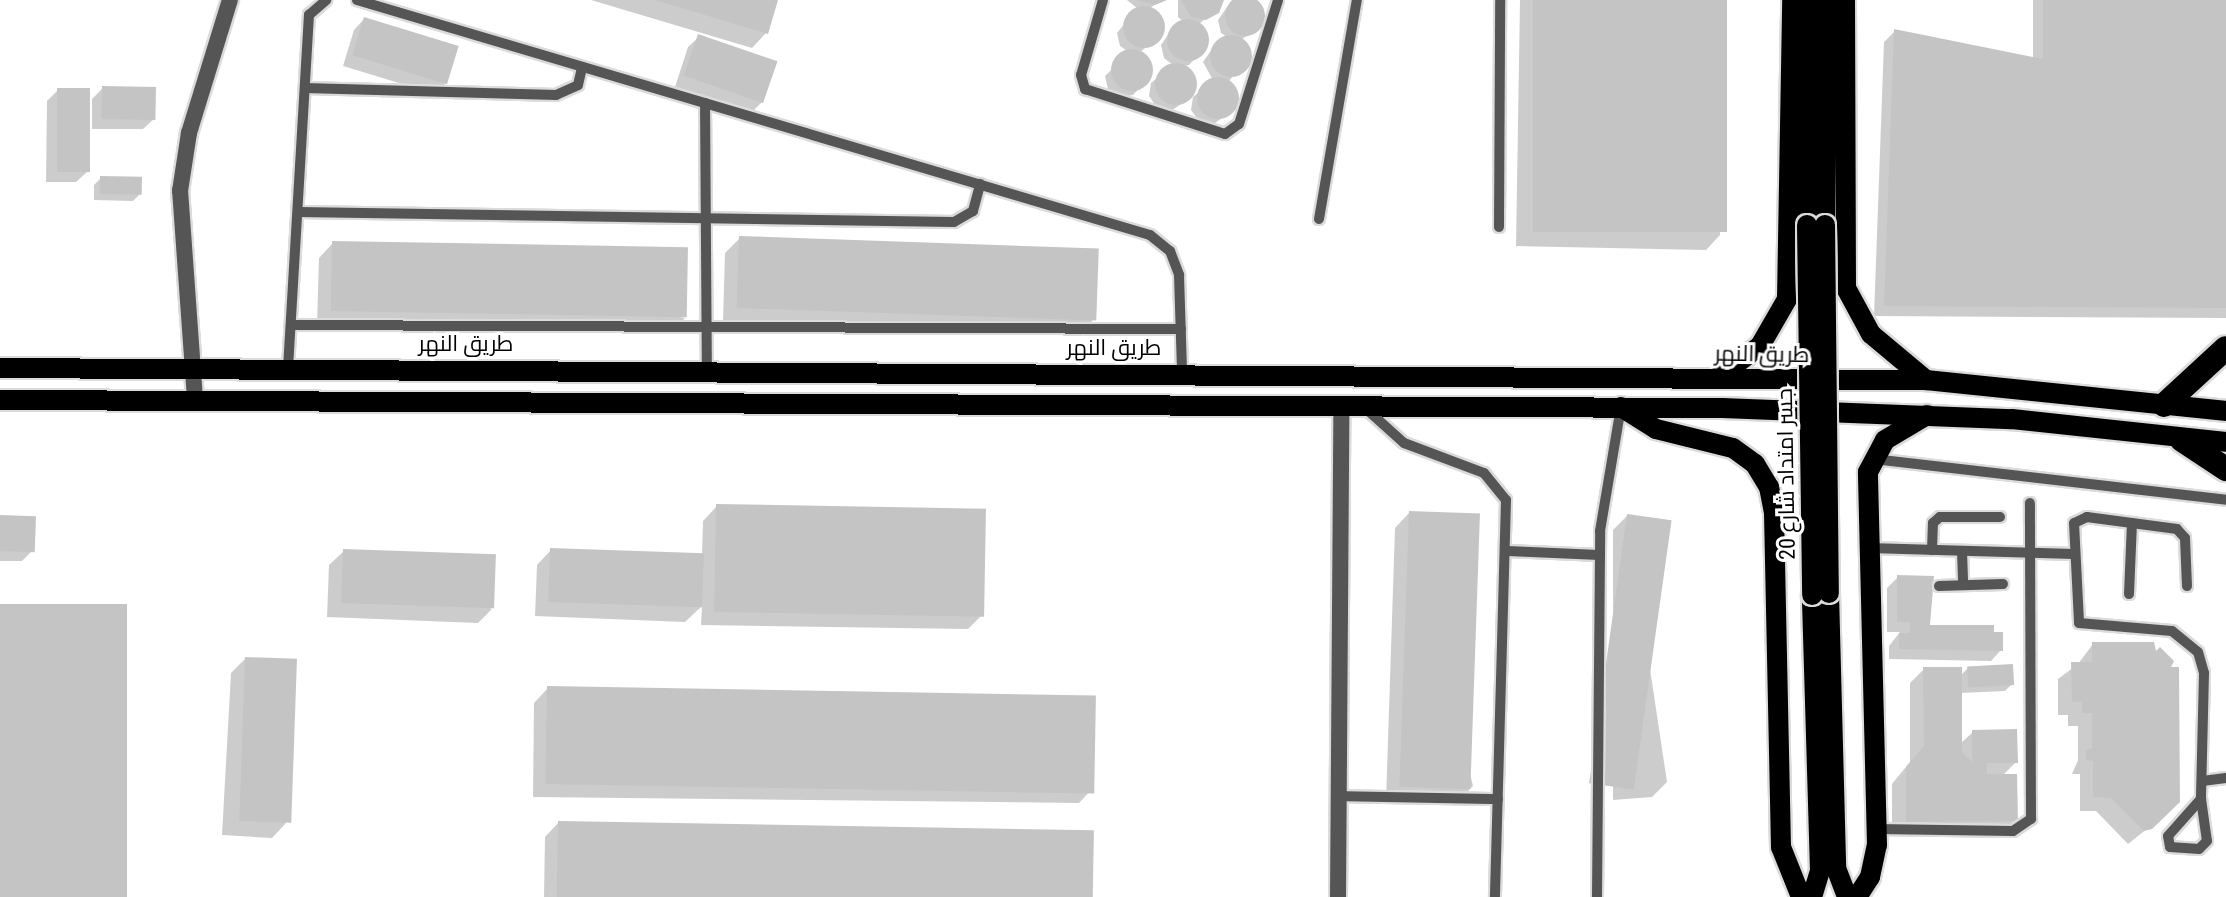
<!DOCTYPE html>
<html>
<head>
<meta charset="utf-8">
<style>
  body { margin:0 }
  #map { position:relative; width:2226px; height:897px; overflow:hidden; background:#fff; font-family:"Roboto Condensed",Cairo,sans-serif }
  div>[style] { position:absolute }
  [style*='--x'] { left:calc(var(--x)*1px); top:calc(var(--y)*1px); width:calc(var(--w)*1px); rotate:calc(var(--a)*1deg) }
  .shadow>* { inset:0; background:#0003 }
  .building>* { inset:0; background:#c4c4c4; transform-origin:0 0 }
  .round { border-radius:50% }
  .roads { filter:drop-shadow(2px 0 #dbdbdb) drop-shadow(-2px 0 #dbdbdb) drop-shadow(0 2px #dbdbdb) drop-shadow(0 -2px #dbdbdb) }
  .lane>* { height:10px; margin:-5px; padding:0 5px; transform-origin:5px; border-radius:5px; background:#555 }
  .street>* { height:16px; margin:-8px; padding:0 8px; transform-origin:8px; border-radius:8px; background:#555 }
  .primary>* { height:20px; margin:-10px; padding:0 10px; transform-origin:10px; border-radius:10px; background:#000 }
  .highway>* { height:24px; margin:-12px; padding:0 12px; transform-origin:12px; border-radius:12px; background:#000 }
  .bridges { filter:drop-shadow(2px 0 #dbdbdb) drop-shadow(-2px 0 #dbdbdb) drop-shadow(0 2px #dbdbdb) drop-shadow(0 -2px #dbdbdb) }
  .primary-bridge>* { height:20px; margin:-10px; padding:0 10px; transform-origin:10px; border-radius:10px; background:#000 }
  span { translate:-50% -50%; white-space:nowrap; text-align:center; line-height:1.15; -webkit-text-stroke:6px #fff; paint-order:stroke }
  .street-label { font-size:22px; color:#000 }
</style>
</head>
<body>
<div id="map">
  <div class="shadow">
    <div style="clip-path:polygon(591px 0,776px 0,766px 33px,752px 48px)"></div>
    <div style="clip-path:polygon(1127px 0,1161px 0,1149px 9px,1162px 21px,1162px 34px,1139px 53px,1147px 58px,1150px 77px,1133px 95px,1120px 97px,1108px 89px,1105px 76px,1129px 52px,1120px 46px,1117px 33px,1137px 8px)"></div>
    <div style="clip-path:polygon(1178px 0,1220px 0,1221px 6px,1199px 24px,1206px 47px,1189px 65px,1178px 67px,1191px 72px,1196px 84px,1191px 97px,1171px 111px,1158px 109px,1149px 96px,1151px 83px,1173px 65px,1164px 58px,1161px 45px,1174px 26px,1185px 23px,1178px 17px)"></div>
    <div style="clip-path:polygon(1232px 0,1257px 0,1265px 15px,1254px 32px,1240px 40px,1250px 57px,1228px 82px,1237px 98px,1232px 111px,1212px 125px,1200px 122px,1191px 110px,1193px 97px,1213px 80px,1203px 62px,1217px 42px,1230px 39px,1221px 33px,1218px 20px)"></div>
    <div style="clip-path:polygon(1520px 0,1725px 0,1720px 235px,1706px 250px,1516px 246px)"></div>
    <div style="clip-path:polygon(2033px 0,2226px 0,2226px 318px,1874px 316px,1884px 42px,1895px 31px,2033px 59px)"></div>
    <div style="clip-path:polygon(364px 19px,445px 84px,435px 94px,343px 66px,354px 30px)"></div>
    <div style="clip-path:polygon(699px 37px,763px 101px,752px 112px,675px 87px,688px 47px)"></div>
    <div style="clip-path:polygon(103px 88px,154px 119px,143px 129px,92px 129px,92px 99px)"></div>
    <div style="clip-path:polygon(58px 90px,87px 172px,76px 182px,46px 182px,47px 101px)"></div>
    <div style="clip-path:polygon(101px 178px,140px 194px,133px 201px,94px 200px,94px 185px)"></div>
    <div style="clip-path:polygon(740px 238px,1094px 319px,1080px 333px,723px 321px,725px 253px)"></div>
    <div style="clip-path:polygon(333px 243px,685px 318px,671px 332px,317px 325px,319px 258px)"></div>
    <div style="clip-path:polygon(717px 506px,982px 615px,968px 629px,701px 625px,702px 606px,685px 622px,535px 616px,537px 565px,551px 550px,702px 556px,703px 521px)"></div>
    <div style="clip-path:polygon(1409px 513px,1473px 786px,1459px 800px,1386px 801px,1395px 528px)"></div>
    <div style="clip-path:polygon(1627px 516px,1667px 782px,1652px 797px,1613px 800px,1613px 530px)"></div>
    <div style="clip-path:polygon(0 517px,33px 550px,22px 561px,0 561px)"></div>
    <div style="clip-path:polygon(344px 551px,492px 609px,478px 623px,327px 617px,329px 565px)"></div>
    <div style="clip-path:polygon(1898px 577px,1928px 627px,2001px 650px,1991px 661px,1889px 659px,1889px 646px,1900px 632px,1887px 632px,1887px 588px)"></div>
    <div style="clip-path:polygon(2093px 644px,2163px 816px,2128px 844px,2096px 811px,2080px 811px,2080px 774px,2072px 774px,2078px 760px,2078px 726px,2068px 726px,2068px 715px,2058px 715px,2058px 679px,2078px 664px)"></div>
    <div style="clip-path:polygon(245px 659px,286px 823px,272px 838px,222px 835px,231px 673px)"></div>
    <div style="clip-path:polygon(1968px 668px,2012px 684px,2005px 691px,1960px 693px,1960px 744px,1973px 732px,2016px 762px,2002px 776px,2016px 820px,2001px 835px,1892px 835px,1892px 784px,1910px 762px,1910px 683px,1924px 669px,1960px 676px)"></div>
    <div style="clip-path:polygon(548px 688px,1093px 788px,1079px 803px,533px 797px,534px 703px)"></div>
    <div style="clip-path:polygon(559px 822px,1091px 897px,544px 897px,545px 837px)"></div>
  </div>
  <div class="building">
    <div class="round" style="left:1225px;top:-4px;width:40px;height:40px"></div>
    <div style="clip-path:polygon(655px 0,778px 0,768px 34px)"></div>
    <div style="clip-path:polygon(1137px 0,1167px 0,1155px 5px)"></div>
    <div style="clip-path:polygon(1181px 0,1224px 0,1219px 13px,1206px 20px,1191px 17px)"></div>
    <div style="left:1533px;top:0;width:194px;height:232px"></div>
    <div style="clip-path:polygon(2043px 0,2226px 0,2226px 308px,1884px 306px,1894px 29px,2043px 59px)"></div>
    <div class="round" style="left:1123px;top:6px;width:42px;height:42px"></div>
    <div style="left:364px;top:17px;width:99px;height:40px;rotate:17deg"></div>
    <div class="round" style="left:1167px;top:19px;width:42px;height:42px"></div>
    <div style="left:698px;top:34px;width:84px;height:44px;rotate:19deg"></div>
    <div class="round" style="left:1210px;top:35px;width:42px;height:42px"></div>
    <div class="round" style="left:1111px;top:49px;width:42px;height:42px"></div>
    <div class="round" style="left:1155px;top:63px;width:42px;height:42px"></div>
    <div class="round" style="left:1197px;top:77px;width:42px;height:42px"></div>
    <div style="left:102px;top:86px;width:54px;height:33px;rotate:1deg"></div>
    <div style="left:57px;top:88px;width:33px;height:84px"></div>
    <div style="left:100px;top:176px;width:42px;height:18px;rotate:1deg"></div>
    <div style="left:739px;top:236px;width:360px;height:72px;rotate:2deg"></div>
    <div style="left:332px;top:241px;width:356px;height:70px;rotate:1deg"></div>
    <div style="left:716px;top:504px;width:270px;height:108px;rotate:1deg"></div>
    <div style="left:1409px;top:511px;width:71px;height:276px;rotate:2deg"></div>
    <div style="left:1627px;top:514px;width:45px;height:272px;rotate:8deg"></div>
    <div style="left:0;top:515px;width:36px;height:36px;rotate:2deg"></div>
    <div style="left:550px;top:548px;width:154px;height:54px;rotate:2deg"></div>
    <div style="left:343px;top:549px;width:153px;height:54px;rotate:2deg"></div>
    <div style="clip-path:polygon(1897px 575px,1934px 576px,1930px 625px,1994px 625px,1994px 632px,2003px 632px,2003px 651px,1899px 649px,1899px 633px,1910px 633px,1910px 622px,1897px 622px)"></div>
    <div style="left:0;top:604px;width:127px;height:293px"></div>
    <div style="clip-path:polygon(2092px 642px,2154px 642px,2156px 651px,2160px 647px,2174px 661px,2171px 667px,2179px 667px,2180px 802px,2152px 829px,2144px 831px,2111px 798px,2093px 797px,2093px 761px,2086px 760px,2086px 750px,2092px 748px,2092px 713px,2082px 713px,2082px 701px,2072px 702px,2071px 662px,2092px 662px)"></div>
    <div style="left:245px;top:657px;width:52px;height:164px;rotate:2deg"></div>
    <div style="left:2013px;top:664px;width:21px;height:46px;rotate:87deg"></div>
    <div style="clip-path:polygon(1923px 667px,1962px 667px,1962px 752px,1972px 762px,1972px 730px,2017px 729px,2018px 763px,1987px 763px,1987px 774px,2017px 774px,2018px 821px,1906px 822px,1906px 767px,1924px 746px)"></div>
    <div style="left:547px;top:686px;width:549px;height:98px;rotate:1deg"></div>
    <div style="left:558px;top:821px;width:536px;height:76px;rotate:1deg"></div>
  </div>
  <div class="roads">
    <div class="lane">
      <div style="--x:357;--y:0;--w:827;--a:16.51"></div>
      <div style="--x:1150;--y:235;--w:26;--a:39"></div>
      <div style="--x:1170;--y:251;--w:26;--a:69"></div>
      <div style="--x:1179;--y:275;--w:97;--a:88.2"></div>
      <div style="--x:1103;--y:0;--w:78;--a:106.3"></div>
      <div style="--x:1081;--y:75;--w:15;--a:74"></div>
      <div style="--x:1085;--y:89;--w:147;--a:17.8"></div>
      <div style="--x:1225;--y:134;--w:17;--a:-36"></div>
      <div style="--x:1239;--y:124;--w:130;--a:-72.5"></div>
      <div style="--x:305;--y:88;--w:251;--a:1.6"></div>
      <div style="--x:556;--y:95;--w:24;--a:-24"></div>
      <div style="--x:578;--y:85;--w:18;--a:-77"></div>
      <div style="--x:705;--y:103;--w:266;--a:89.6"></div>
      <div style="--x:298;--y:212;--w:656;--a:0.87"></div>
      <div style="--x:954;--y:222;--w:22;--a:-30"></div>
      <div style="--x:973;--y:211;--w:28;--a:-75"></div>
      <div style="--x:1319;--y:219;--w:222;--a:-80.2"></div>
      <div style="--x:1499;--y:227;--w:227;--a:-89.7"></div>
      <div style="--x:291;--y:325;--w:890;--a:0.26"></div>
      <div style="--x:288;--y:368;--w:354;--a:-86.6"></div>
      <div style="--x:309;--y:15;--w:23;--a:-41"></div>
      <div style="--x:1364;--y:407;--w:54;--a:42"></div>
      <div style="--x:1404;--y:443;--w:85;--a:20.6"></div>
      <div style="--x:1484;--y:473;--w:35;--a:51"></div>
      <div style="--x:1506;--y:500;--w:397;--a:91.6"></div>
      <div style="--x:1874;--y:459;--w:354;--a:6.6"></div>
      <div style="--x:1869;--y:548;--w:205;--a:1.7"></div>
      <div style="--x:1932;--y:550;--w:27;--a:-88"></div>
      <div style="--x:1933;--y:523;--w:9;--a:-41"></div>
      <div style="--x:1940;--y:517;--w:60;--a:0"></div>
      <div style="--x:1507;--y:551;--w:93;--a:2.5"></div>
      <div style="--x:1962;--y:551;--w:34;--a:88"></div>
      <div style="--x:1939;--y:586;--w:64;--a:-1.8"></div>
      <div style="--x:2187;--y:586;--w:48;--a:-92.4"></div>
      <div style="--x:2185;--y:538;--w:12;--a:-132"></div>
      <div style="--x:2177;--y:529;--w:91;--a:-172.4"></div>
      <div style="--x:2087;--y:517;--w:14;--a:155"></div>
      <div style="--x:2074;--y:523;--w:100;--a:87.1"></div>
      <div style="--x:2079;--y:623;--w:93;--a:4.9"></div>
      <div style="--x:2172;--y:631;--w:33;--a:39"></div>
      <div style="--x:2198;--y:652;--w:22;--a:74"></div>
      <div style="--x:2204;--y:673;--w:126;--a:91.4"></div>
      <div style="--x:2201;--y:799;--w:42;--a:81.9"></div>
      <div style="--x:2207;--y:841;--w:11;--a:135"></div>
      <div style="--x:2199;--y:849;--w:29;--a:-176"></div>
      <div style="--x:2170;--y:847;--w:11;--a:-100"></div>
      <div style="--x:2168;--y:836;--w:50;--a:-48.3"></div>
      <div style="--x:2129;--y:594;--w:71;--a:-87.6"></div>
      <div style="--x:2202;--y:781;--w:24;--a:-7"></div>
      <div style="--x:1338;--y:796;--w:160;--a:1.1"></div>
      <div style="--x:1876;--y:829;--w:137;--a:0.8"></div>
      <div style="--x:2013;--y:831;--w:22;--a:-34"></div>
      <div style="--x:2031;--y:819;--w:316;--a:-90.2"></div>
      <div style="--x:1597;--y:897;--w:366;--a:-89.5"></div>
      <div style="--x:1600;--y:531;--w:126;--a:-80.4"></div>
    </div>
    <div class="street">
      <div style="--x:195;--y:399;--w:209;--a:-94.1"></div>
      <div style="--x:180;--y:191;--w:59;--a:-81.2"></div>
      <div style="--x:189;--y:133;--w:139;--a:-72.9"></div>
      <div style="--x:1338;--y:897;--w:491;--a:-89.6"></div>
    </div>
    <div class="primary">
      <div style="--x:1845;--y:0;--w:288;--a:89.8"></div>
      <div style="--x:1846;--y:288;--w:52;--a:61.5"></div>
      <div style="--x:1871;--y:334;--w:72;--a:39.9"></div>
      <div style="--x:1807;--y:225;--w:225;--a:-89.2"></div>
      <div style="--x:1825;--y:225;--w:225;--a:-89.2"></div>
      <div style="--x:0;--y:368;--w:1926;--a:0.36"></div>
      <div style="--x:1926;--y:380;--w:302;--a:5.9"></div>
      <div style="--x:1718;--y:377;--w:52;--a:-36.4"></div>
      <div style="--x:1760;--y:346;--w:54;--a:-60.1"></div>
      <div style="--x:1787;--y:299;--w:299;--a:-89"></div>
      <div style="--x:0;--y:400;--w:1722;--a:0.27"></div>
      <div style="--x:1722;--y:408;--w:290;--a:2.2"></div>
      <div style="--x:2012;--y:419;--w:215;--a:6.1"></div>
      <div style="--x:1621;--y:407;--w:41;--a:32.2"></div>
      <div style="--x:1656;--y:429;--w:79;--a:13.9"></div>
      <div style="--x:1733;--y:448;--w:27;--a:36"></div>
      <div style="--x:1755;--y:464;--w:27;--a:59"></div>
      <div style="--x:1769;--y:487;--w:26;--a:79"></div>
      <div style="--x:1774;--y:513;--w:334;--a:88.8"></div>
      <div style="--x:1781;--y:847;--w:54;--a:68.2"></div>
      <div style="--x:1829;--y:593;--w:275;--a:88.5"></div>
      <div style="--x:1836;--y:868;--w:31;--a:69"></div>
      <div style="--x:1812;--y:897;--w:27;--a:-73"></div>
      <div style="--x:1820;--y:871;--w:276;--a:-91.7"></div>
      <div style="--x:1857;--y:897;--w:24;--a:-57"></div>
      <div style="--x:1870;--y:877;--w:33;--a:-78"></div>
      <div style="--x:1877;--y:845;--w:373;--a:-91.4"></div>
      <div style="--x:1868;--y:472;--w:36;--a:-62"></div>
      <div style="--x:1885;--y:440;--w:49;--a:-30.8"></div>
    </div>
    <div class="highway">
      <div style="--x:2164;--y:405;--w:84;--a:-42.6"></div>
      <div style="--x:2182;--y:440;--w:53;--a:33.4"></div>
    </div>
  </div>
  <div class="bridges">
    <div class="primary-bridge">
      <div style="--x:1807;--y:225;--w:370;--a:89.2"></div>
      <div style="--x:1825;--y:225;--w:368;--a:89.4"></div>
    </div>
  </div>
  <div class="street-label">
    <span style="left:466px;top:344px">طريق النهر</span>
    <span style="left:1114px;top:348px">طريق النهر</span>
    <span style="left:1762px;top:354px;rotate:1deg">طريق النهر</span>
    <span style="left:1786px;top:474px;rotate:-91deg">جسر امتداد شارع 20</span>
  </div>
</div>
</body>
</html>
